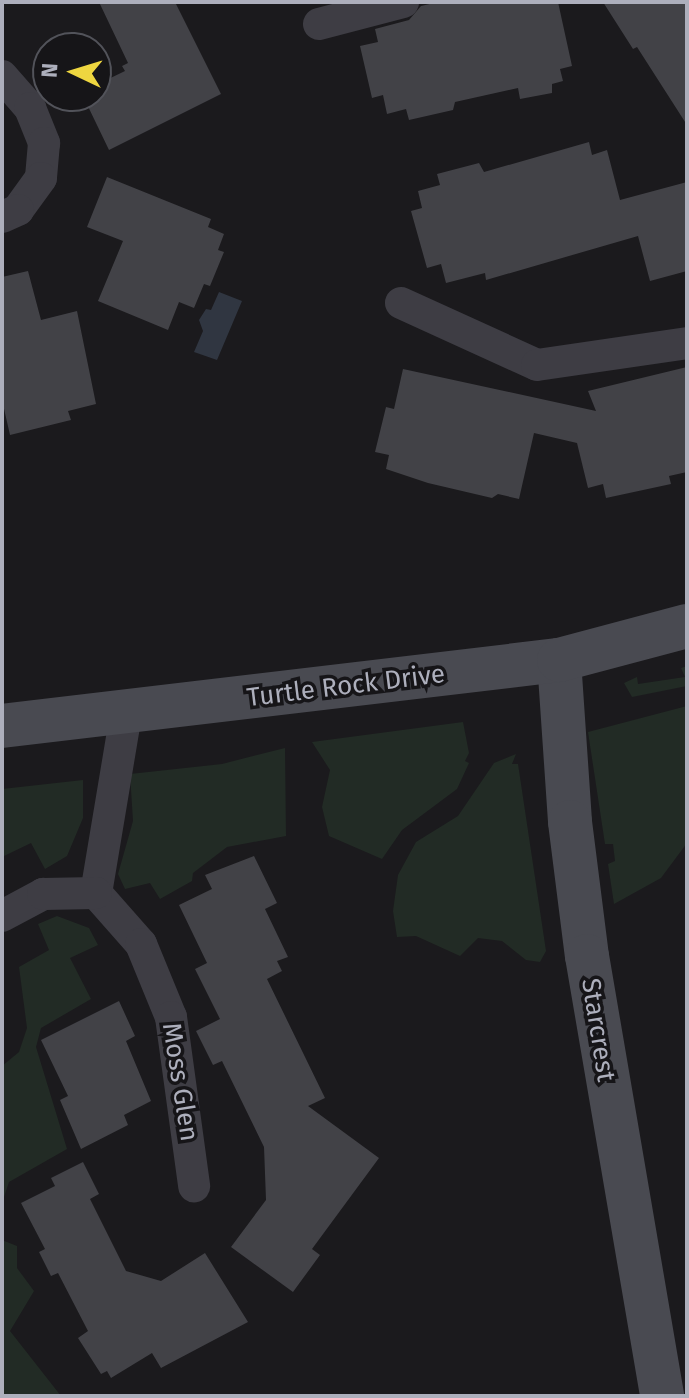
<!DOCTYPE html>
<html>
<head>
<meta charset="utf-8">
<style>
  body { margin:0 }
  #map { position:relative; width:689px; height:1398px; overflow:hidden; background:#1b1a1d; font-family:"Fira Sans",sans-serif }
  div>[style] { position:absolute }
  [style*='--x'] { left:calc(var(--x)*1px); top:calc(var(--y)*1px); width:calc(var(--w)*1px); rotate:calc(var(--a)*1deg) }
  .green>* { inset:0; background:#222b25 }
  .water>* { inset:0; background:#303641 }
  .building>* { inset:0; background:#424247 }
  .street>* { height:32px; margin:-16px; padding:0 16px; transform-origin:16px; border-radius:16px; background:#3e3d44 }
  .secondary>* { height:44px; margin:-22px; padding:0 22px; transform-origin:22px; border-radius:22px; background:#494a51 }
  span { translate:-50% -50%; white-space:nowrap; text-align:center; line-height:1.15; -webkit-text-stroke:7px #161518; paint-order:stroke }
  .street-label { font-size:26px; color:#adafbc }
  .frame { position:absolute; inset:0; border:4px solid #adafbc; pointer-events:none }
  .north { position:absolute; left:32px; top:32px; width:80px; height:80px; box-sizing:border-box; background:#161518; border:2px solid #52535a; border-radius:50%; rotate:274deg; font-size:22px; font-weight:700; line-height:32px; text-align:center; color:#adafbc }
  .north::after { content:''; display:block; margin:auto; width:28px; height:36px; background:#eed640; clip-path:polygon(50% 0,100% 100%,50% 72%,0 100%) }
</style>
</head>
<body>
<div id="map">
  <div class="green">
    <div style="clip-path:polygon(687px 666px,687px 686px,632px 697px,624px 683px,637px 677px,638px 684px,685px 677px,681px 668px)"></div>
    <div style="clip-path:polygon(687px 706px,687px 843px,661px 878px,614px 904px,608px 864px,615px 861px,613px 844px,605px 844px,588px 732px)"></div>
    <div style="clip-path:polygon(463px 722px,469px 753px,465px 761px,469px 763px,457px 789px,402px 830px,382px 859px,329px 836px,322px 807px,330px 770px,312px 742px)"></div>
    <div style="clip-path:polygon(285px 748px,286px 836px,227px 847px,193px 873px,192px 881px,160px 899px,150px 883px,125px 889px,118px 874px,133px 821px,130px 774px,222px 764px)"></div>
    <div style="clip-path:polygon(516px 754px,512px 764px,518px 764px,546px 951px,540px 962px,526px 960px,502px 941px,478px 938px,460px 956px,416px 936px,397px 937px,393px 911px,398px 875px,416px 842px,458px 816px,494px 763px)"></div>
    <div style="clip-path:polygon(83px 780px,83px 818px,67px 856px,45px 869px,31px 843px,2px 857px,2px 789px)"></div>
    <div style="clip-path:polygon(57px 916px,89px 928px,98px 945px,70px 958px,91px 999px,41px 1028px,36px 1047px,67px 1149px,9px 1182px,2px 1203px,2px 1066px,19px 1052px,27px 1028px,19px 967px,49px 950px,38px 924px)"></div>
    <div style="clip-path:polygon(2px 1240px,17px 1246px,17px 1268px,34px 1291px,10px 1331px,61px 1396px,2px 1396px)"></div>
  </div>
  <div class="water">
    <div style="clip-path:polygon(219px 292px,242px 301px,217px 360px,194px 352px,203px 331px,199px 320px,206px 309px,211px 310px)"></div>
  </div>
  <div class="building">
    <div style="clip-path:polygon(99px 2px,175px 2px,221px 94px,109px 150px,83px 96px,96px 96px,96px 85px,125px 71px,122px 66px,128px 63px)"></div>
    <div style="clip-path:polygon(438px 2px,558px 2px,572px 66px,560px 69px,563px 81px,552px 84px,552px 93px,520px 99px,518px 88px,455px 102px,453px 110px,409px 120px,406px 109px,387px 114px,383px 95px,372px 98px,360px 46px,378px 42px,375px 29px,409px 20px,421px 6px)"></div>
    <div style="clip-path:polygon(603px 2px,687px 2px,687px 125px,637px 47px,633px 49px)"></div>
    <div style="clip-path:polygon(589px 142px,592px 155px,607px 150px,620px 200px,687px 182px,687px 271px,650px 281px,638px 236px,486px 280px,485px 273px,446px 283px,441px 264px,427px 268px,411px 211px,422px 208px,418px 191px,440px 185px,437px 174px,479px 163px,484px 172px)"></div>
    <div style="clip-path:polygon(107px 177px,211px 219px,208px 227px,224px 234px,218px 250px,224px 252px,210px 286px,204px 284px,194px 308px,179px 302px,168px 330px,98px 301px,123px 241px,87px 227px)"></div>
    <div style="clip-path:polygon(28px 271px,41px 320px,77px 311px,96px 404px,68px 411px,71px 420px,10px 435px,2px 400px,2px 277px)"></div>
    <div style="clip-path:polygon(687px 367px,687px 472px,669px 476px,671px 484px,606px 498px,603px 484px,588px 488px,577px 443px,534px 433px,519px 499px,498px 494px,492px 498px,428px 483px,386px 469px,389px 455px,375px 452px,386px 407px,394px 409px,403px 369px,596px 411px,588px 391px)"></div>
    <div style="clip-path:polygon(254px 856px,277px 903px,265px 909px,288px 957px,277px 961px,282px 971px,267px 979px,325px 1098px,308px 1106px,379px 1158px,312px 1249px,320px 1255px,293px 1292px,231px 1247px,266px 1200px,264px 1147px,222px 1061px,213px 1065px,196px 1031px,220px 1019px,195px 969px,207px 963px,179px 905px,212px 889px,205px 875px)"></div>
    <div style="clip-path:polygon(119px 1001px,135px 1036px,126px 1041px,151px 1101px,124px 1115px,128px 1125px,81px 1149px,60px 1100px,68px 1096px,41px 1040px)"></div>
    <div style="clip-path:polygon(83px 1162px,99px 1194px,90px 1199px,126px 1271px,161px 1281px,205px 1253px,248px 1322px,161px 1368px,152px 1353px,111px 1378px,107px 1371px,101px 1374px,78px 1338px,88px 1331px,58px 1273px,51px 1276px,39px 1252px,45px 1249px,21px 1203px,55px 1186px,51px 1178px)"></div>
  </div>
  <div class="street">
    <div style="--x:319;--y:24;--w:87;--a:-14.7"></div>
    <div style="--x:2;--y:76;--w:43;--a:48.8"></div>
    <div style="--x:30;--y:108;--w:38;--a:68"></div>
    <div style="--x:44;--y:143;--w:35;--a:95"></div>
    <div style="--x:41;--y:178;--w:39;--a:126"></div>
    <div style="--x:18;--y:210;--w:17;--a:156"></div>
    <div style="--x:401;--y:303;--w:149;--a:24.5"></div>
    <div style="--x:537;--y:365;--w:152;--a:-8.3"></div>
    <div style="--x:126;--y:714;--w:181;--a:99.5"></div>
    <div style="--x:96;--y:893;--w:68;--a:48.6"></div>
    <div style="--x:141;--y:944;--w:79;--a:67.7"></div>
    <div style="--x:171;--y:1017;--w:171;--a:82.2"></div>
    <div style="--x:2;--y:916;--w:47;--a:-28.2"></div>
    <div style="--x:43;--y:894;--w:53;--a:-1.1"></div>
  </div>
  <div class="secondary">
    <div style="--x:559;--y:660;--w:162;--a:86.1"></div>
    <div style="--x:570;--y:822;--w:135;--a:82.8"></div>
    <div style="--x:587;--y:956;--w:446;--a:80.3"></div>
    <div style="--x:2;--y:726;--w:561;--a:-6.76"></div>
    <div style="--x:559;--y:660;--w:132;--a:-14.9"></div>
  </div>
  <div class="street-label">
    <span style="left:346px;top:686px;rotate:-7deg">Turtle Rock Drive</span>
    <span style="left:598px;top:1030px;rotate:81deg">Starcrest</span>
    <span style="left:180px;top:1082px;rotate:81deg">Moss Glen</span>
  </div>
  <div class="frame"></div>
  <div class="north">N</div>
</div>
</body>
</html>
